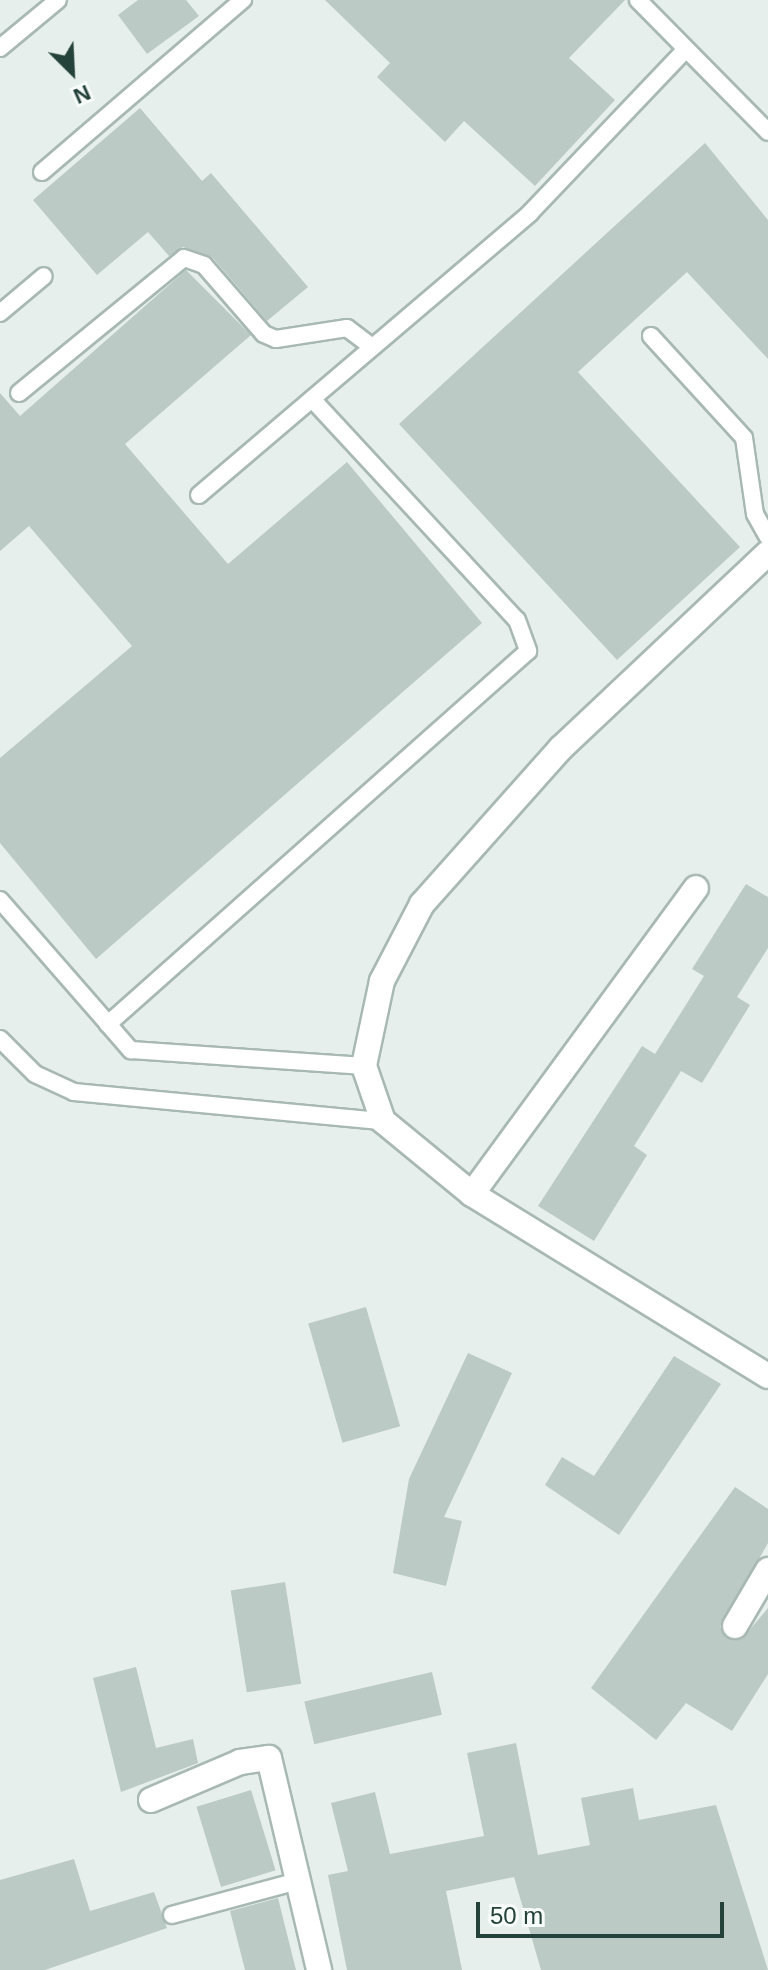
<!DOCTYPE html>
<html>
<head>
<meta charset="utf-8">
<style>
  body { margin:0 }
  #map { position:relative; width:768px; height:1970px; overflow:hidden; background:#e6efeb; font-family:Arial,sans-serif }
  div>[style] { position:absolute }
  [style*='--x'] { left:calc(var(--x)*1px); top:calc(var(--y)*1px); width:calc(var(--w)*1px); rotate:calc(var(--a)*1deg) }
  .building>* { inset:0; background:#bbcac4; transform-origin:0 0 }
  .roads { filter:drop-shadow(2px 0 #a8b8b2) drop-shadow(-2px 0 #a8b8b2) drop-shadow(0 2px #a8b8b2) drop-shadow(0 -2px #a8b8b2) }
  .service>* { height:16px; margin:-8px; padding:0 8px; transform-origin:8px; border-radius:8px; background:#fff }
  .minor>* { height:24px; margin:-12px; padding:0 12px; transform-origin:12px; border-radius:12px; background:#fff }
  span { translate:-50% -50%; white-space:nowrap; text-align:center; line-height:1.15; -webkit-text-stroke:6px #f7fbf9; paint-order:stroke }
  .north { position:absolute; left:32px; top:32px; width:80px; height:80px; -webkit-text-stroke:6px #f7fbf9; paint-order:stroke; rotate:156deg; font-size:22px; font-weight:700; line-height:32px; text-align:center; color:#24423a }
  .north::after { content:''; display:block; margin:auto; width:28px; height:36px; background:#24423a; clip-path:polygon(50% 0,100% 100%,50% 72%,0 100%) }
  .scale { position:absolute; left:476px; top:1902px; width:248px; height:36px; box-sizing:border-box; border:4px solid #24423a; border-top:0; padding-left:10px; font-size:24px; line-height:28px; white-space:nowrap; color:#24423a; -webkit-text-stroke:6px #f7fbf9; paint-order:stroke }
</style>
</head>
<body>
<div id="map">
  <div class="building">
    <div style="clip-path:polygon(138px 0,186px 0,199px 16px,147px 54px,118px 15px)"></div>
    <div style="clip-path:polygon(325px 0,625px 0,569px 58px,615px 100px,535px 186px,464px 121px,445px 142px,377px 77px,390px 63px)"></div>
    <div style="clip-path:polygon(140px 108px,202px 181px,211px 173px,308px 287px,267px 321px,212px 257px,183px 247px,169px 256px,148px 232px,97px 275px,33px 200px)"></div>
    <div style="clip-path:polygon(705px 143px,768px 220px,768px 359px,687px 272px,578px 372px,740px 547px,617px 660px,399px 424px)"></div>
    <div style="clip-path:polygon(186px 270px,251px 335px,125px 444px,228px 564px,347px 462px,482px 623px,96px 959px,0 843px,0 758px,132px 646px,29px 526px,0 551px,0 393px,20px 416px)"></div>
    <div style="clip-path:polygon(746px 884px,768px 897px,768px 948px,737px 997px,750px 1005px,702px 1083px,681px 1071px,634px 1146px,647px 1155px,594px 1241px,538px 1206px,642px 1046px,655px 1054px,704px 976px,692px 969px)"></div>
    <div style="left:366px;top:1307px;width:124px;height:60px;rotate:74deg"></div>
    <div style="clip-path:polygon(468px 1353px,512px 1373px,444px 1517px,462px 1521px,446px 1586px,393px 1573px,409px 1479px)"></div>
    <div style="clip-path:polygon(674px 1356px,721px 1384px,619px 1535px,545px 1485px,562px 1457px,594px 1476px)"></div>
    <div style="clip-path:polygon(735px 1487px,768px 1509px,768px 1543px,720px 1627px,727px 1638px,742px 1639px,768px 1608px,768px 1674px,732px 1731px,686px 1703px,656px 1740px,591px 1688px)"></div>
    <div style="left:285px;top:1582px;width:103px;height:55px;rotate:81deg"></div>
    <div style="clip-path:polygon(136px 1667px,156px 1748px,193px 1739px,198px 1763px,121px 1792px,93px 1678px)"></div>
    <div style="left:432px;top:1672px;width:44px;height:131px;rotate:77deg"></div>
    <div style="clip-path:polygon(516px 1743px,538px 1855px,590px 1845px,581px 1798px,633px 1788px,639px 1820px,716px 1805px,768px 1970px,541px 1970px,514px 1877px,446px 1891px,462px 1970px,347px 1970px,328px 1875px,348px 1871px,331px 1803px,375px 1792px,390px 1854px,484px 1836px,467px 1753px)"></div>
    <div style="left:251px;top:1790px;width:84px;height:57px;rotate:73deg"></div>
    <div style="clip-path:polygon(74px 1859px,90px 1911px,154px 1892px,167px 1928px,45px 1970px,0 1970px,0 1880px)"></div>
    <div style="clip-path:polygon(278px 1898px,296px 1970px,245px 1970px,230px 1911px)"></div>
  </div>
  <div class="roads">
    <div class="service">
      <div style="--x:638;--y:0;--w:185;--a:45.4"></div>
      <div style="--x:0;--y:48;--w:75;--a:-39.6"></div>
      <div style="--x:42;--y:172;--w:265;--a:-40.6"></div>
      <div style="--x:0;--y:313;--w:57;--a:-40.1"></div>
      <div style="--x:651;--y:336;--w:138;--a:47.6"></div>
      <div style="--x:744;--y:438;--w:77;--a:81.8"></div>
      <div style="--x:755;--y:514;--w:26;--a:61"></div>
      <div style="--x:19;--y:393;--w:213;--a:-39.3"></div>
      <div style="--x:184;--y:258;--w:21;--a:19"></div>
      <div style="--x:204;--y:265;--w:91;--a:49"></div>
      <div style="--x:264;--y:334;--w:13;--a:23"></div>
      <div style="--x:276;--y:339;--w:72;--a:-8.8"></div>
      <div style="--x:347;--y:328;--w:31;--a:37"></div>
      <div style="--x:312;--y:399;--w:301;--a:47.2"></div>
      <div style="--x:517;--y:620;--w:33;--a:70"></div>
      <div style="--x:528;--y:651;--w:562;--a:138.39"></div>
      <div style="--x:108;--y:1024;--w:35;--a:49"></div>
      <div style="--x:131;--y:1050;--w:234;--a:3.9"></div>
      <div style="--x:199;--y:495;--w:435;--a:-40.4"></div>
      <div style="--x:530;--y:213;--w:226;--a:-46.4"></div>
      <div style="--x:0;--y:900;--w:164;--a:48.9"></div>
      <div style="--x:0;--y:1039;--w:49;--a:45"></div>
      <div style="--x:35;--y:1074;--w:43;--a:24.8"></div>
      <div style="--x:74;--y:1092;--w:310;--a:5.4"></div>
      <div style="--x:172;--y:1915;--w:131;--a:-15.1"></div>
    </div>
    <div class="minor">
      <div style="--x:768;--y:553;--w:284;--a:136.7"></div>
      <div style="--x:561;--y:748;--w:209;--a:131.7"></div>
      <div style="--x:422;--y:904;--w:87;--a:117.5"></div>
      <div style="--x:382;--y:981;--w:87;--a:102"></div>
      <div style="--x:364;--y:1066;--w:58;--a:70.9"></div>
      <div style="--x:383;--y:1121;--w:115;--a:39.4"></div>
      <div style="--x:472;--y:1194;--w:347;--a:31.6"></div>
      <div style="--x:472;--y:1194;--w:379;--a:-53.8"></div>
      <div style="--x:735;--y:1626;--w:65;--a:-59.5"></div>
      <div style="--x:151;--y:1800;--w:97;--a:-23.1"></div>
      <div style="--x:240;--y:1762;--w:29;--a:-8"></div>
      <div style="--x:269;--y:1758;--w:218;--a:76.7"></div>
    </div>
  </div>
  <div class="north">N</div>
  <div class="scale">50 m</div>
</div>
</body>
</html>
